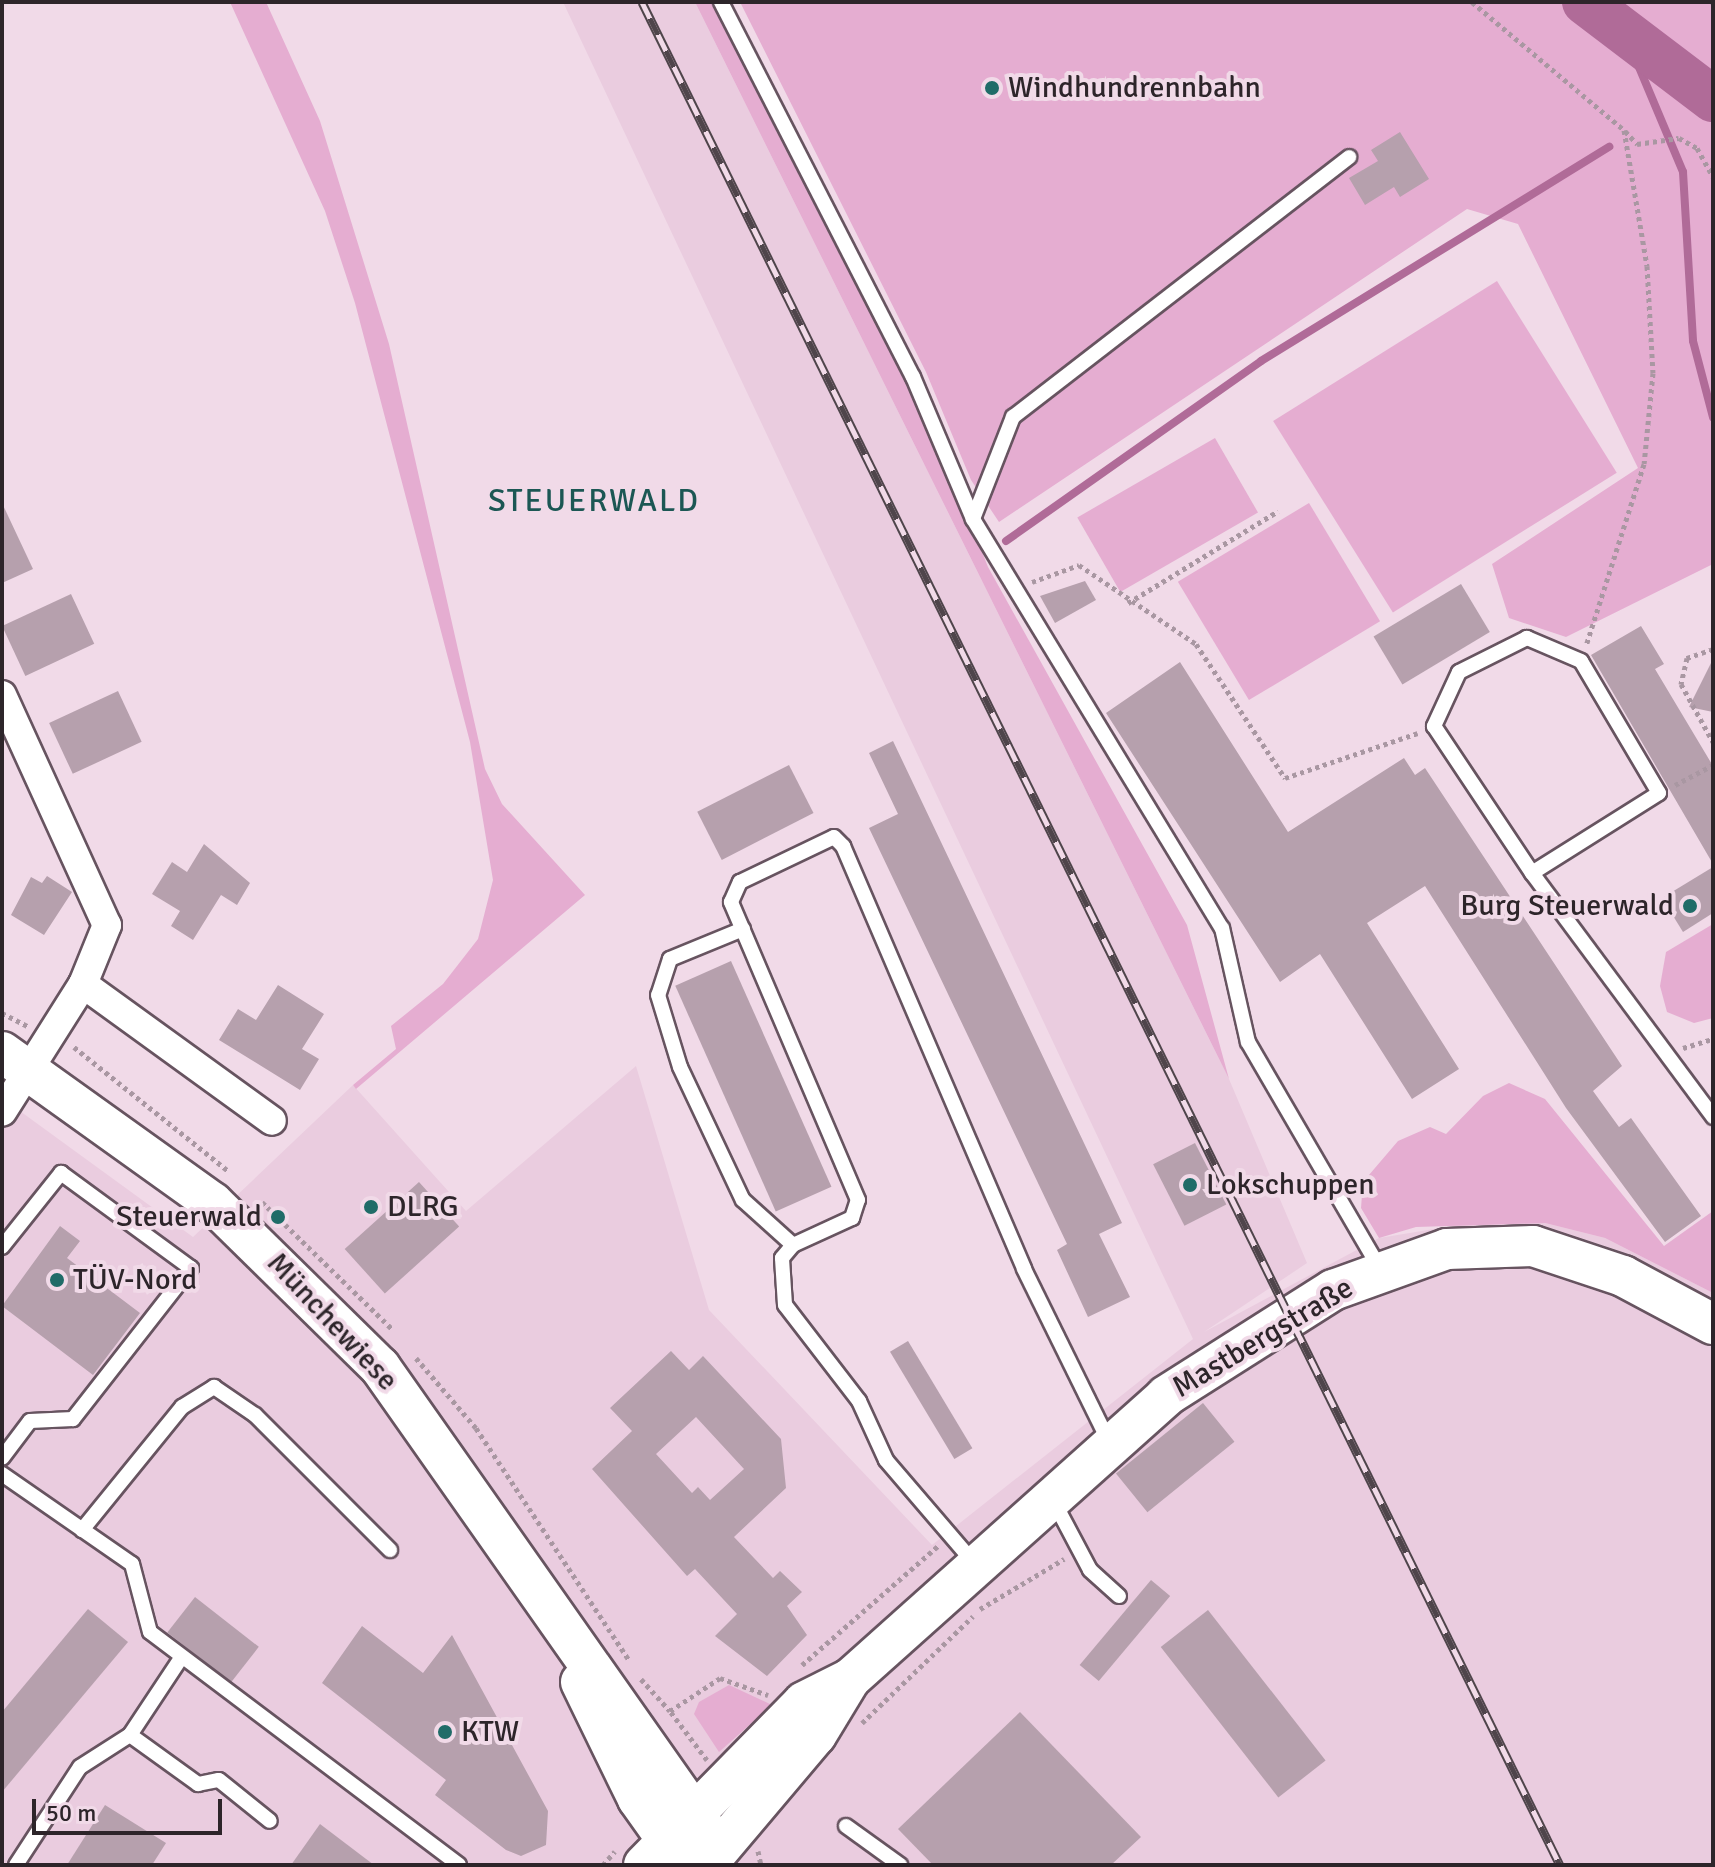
<!DOCTYPE html>
<html>
<head>
<meta charset="utf-8">
<style>
  body { margin:0 }
  #map { position:relative; width:1715px; height:1867px; overflow:hidden; background:#f1dae8; font-family:Signika,sans-serif }
  div>[style] { position:absolute }
  [style*='--x'] { left:calc(var(--x)*1px); top:calc(var(--y)*1px); width:calc(var(--w)*1px); rotate:calc(var(--a)*1deg) }
  .built>* { inset:0; background:#eaccdf }
  .green>* { inset:0; background:#e5add1; transform-origin:0 0 }
  .stream>* { height:8px; margin:-4px; padding:0 4px; transform-origin:4px; border-radius:4px; background:#b06b98 }
  .river>* { height:46px; margin:-23px; padding:0 23px; transform-origin:23px; border-radius:23px; background:#b06b98 }
  .building>* { inset:0; background:#b6a0ad; transform-origin:0 0 }
  .path>* { height:5px; margin-top:-2.5px; transform-origin:0; background:repeating-linear-gradient(90deg,#a997a2 0 4px,transparent 0 8px) }
  .roads { filter:drop-shadow(2px 0 #675460) drop-shadow(-2px 0 #675460) drop-shadow(0 2px #675460) drop-shadow(0 -2px #675460) }
  .lane>* { height:14px; margin:-7px; padding:0 7px; transform-origin:7px; border-radius:7px; background:#fff }
  .street>* { height:28px; margin:-14px; padding:0 14px; transform-origin:14px; border-radius:14px; background:#fff }
  .secondary>* { height:40px; margin:-20px; padding:0 20px; transform-origin:20px; border-radius:20px; background:#fff }
  .rail>* { height:9px; margin-top:-4.5px; transform-origin:0; background:repeating-linear-gradient(90deg,#f1dae8 0 18px,#4f454b 0 36px); box-sizing:border-box; border-block:2px solid #4f454b }
  .dots>* { width:22px; height:22px; translate:-50% -50%; box-sizing:border-box; border:4px solid #f1dae8; border-radius:50% }
  span { translate:-50% -50%; white-space:nowrap; text-align:center; line-height:1.15; -webkit-text-stroke:8px #f1dae8; paint-order:stroke }
  .poi-label { font-size:30px; color:#2d252a }
  .left { translate:0 -50%; text-align:left }
  .right { translate:-100% -50%; text-align:right }
  .street-label { font-size:30px; color:#2d252a }
  .neighbourhood-label { font-size:32px; color:#1c5754; letter-spacing:2px }
  .frame { position:absolute; inset:0; border:4px solid #2d252a; pointer-events:none }
  .scale { position:absolute; left:32px; top:1799px; width:190px; height:36px; box-sizing:border-box; border:4px solid #2d252a; border-top:0; padding-left:10px; font-size:24px; line-height:28px; white-space:nowrap; color:#2d252a; -webkit-text-stroke:6px #f1dae8; paint-order:stroke }
</style>
</head>
<body>
<div id="map">
  <div class="built">
    <div style="clip-path:polygon(563px 2px,695px 2px,1229px 1079px,1307px 1263px,1204px 1332px,1379px 1238px,1477px 1222px,1545px 1223px,1605px 1238px,1713px 1293px,1713px 1865px,2px 1865px,2px 1098px,193px 1237px,353px 1085px,466px 1211px,636px 1066px,709px 1310px,932px 1545px,1193px 1339px)"></div>
  </div>
  <div class="green">
    <div style="clip-path:polygon(230px 2px,266px 2px,320px 121px,389px 344px,485px 769px,502px 804px,585px 895px,356px 1089px,353px 1085px,396px 1049px,391px 1026px,443px 984px,478px 939px,493px 880px,470px 742px,355px 303px,325px 211px)"></div>
    <div style="clip-path:polygon(695px 2px,721px 2px,913px 377px,988px 567px,1187px 925px,1229px 1079px)"></div>
    <div style="clip-path:polygon(740px 2px,1713px 2px,1713px 564px,1566px 637px,1509px 618px,1492px 564px,1638px 468px,1518px 224px,1467px 209px,999px 522px,971px 480px,926px 372px)"></div>
    <div style="left:1497px;top:281px;width:226px;height:264px;rotate:58deg"></div>
    <div style="left:1215px;top:438px;width:86px;height:159px;rotate:60deg"></div>
    <div style="left:1309px;top:503px;width:138px;height:153px;rotate:59deg"></div>
    <div style="clip-path:polygon(1713px 924px,1713px 1018px,1694px 1023px,1667px 1012px,1660px 986px,1666px 952px)"></div>
    <div style="clip-path:polygon(1509px 1083px,1545px 1099px,1664px 1246px,1713px 1211px,1713px 1293px,1605px 1238px,1545px 1223px,1416px 1227px,1379px 1238px,1361px 1208px,1363px 1182px,1398px 1141px,1430px 1127px,1446px 1134px,1483px 1096px)"></div>
    <div style="clip-path:polygon(729px 1685px,772px 1705px,719px 1752px,694px 1714px,699px 1702px)"></div>
  </div>
  <div class="stream">
    <div style="--x:1628;--y:41;--w:142;--a:67.2"></div>
    <div style="--x:1683;--y:172;--w:169;--a:86.6"></div>
    <div style="--x:1693;--y:341;--w:79;--a:75.3"></div>
    <div style="--x:1006;--y:541;--w:312;--a:-35.2"></div>
    <div style="--x:1261;--y:361;--w:409;--a:-31.6"></div>
  </div>
  <div class="river">
    <div style="--x:1585;--y:2;--w:161;--a:37.2"></div>
  </div>
  <div class="building">
    <div style="clip-path:polygon(1400px 132px,1429px 179px,1400px 197px,1394px 187px,1365px 205px,1349px 178px,1378px 161px,1371px 150px)"></div>
    <div style="clip-path:polygon(2px 503px,33px 569px,2px 583px)"></div>
    <div style="clip-path:polygon(1085px 581px,1096px 600px,1055px 623px,1040px 596px)"></div>
    <div style="left:1461px;top:584px;width:56px;height:102px;rotate:59deg"></div>
    <div style="left:71px;top:594px;width:55px;height:76px;rotate:65deg"></div>
    <div style="clip-path:polygon(1641px 626px,1664px 664px,1655px 669px,1713px 766px,1713px 864px,1591px 655px)"></div>
    <div style="clip-path:polygon(1713px 659px,1713px 712px,1689px 707px)"></div>
    <div style="clip-path:polygon(1180px 662px,1288px 832px,1404px 758px,1415px 775px,1425px 768px,1622px 1066px,1593px 1091px,1619px 1127px,1631px 1118px,1701px 1216px,1665px 1242px,1566px 1108px,1425px 886px,1367px 923px,1459px 1069px,1412px 1099px,1320px 954px,1280px 982px,1106px 713px)"></div>
    <div style="left:118px;top:691px;width:56px;height:76px;rotate:65deg"></div>
    <div style="clip-path:polygon(893px 741px,1122px 1223px,1099px 1234px,1130px 1297px,1088px 1317px,1057px 1250px,1067px 1244px,869px 828px,898px 814px,869px 753px)"></div>
    <div style="left:789px;top:765px;width:54px;height:103px;rotate:63deg"></div>
    <div style="clip-path:polygon(204px 844px,250px 883px,237px 905px,221px 895px,193px 940px,171px 926px,180px 911px,152px 894px,172px 862px,187px 872px)"></div>
    <div style="clip-path:polygon(1713px 867px,1713px 913px,1683px 932px,1662px 898px)"></div>
    <div style="clip-path:polygon(47px 876px,72px 892px,44px 935px,11px 915px,31px 877px,42px 883px)"></div>
    <div style="left:731px;top:961px;width:247px;height:61px;rotate:66deg"></div>
    <div style="clip-path:polygon(278px 985px,324px 1014px,302px 1049px,319px 1059px,300px 1090px,219px 1040px,238px 1009px,256px 1020px)"></div>
    <div style="left:1195px;top:1143px;width:69px;height:47px;rotate:63deg"></div>
    <div style="left:419px;top:1182px;width:60px;height:100px;rotate:48deg"></div>
    <div style="clip-path:polygon(60px 1226px,80px 1241px,67px 1258px,140px 1313px,93px 1375px,2px 1306px)"></div>
    <div style="left:908px;top:1341px;width:125px;height:21px;rotate:59deg"></div>
    <div style="clip-path:polygon(evenodd,671px 1351px,689px 1370px,703px 1356px,781px 1439px,786px 1488px,734px 1537px,773px 1578px,780px 1571px,802px 1592px,787px 1606px,807px 1635px,767px 1676px,715px 1636px,737px 1614px,695px 1569px,687px 1576px,592px 1469px,632px 1431px,610px 1408px,671px 1351px,696px 1417px,744px 1469px,710px 1500px,698px 1487px,692px 1493px,656px 1454px,696px 1417px)"></div>
    <div style="left:1203px;top:1403px;width:50px;height:112px;rotate:51deg"></div>
    <div style="left:1151px;top:1580px;width:25px;height:111px;rotate:40deg"></div>
    <div style="left:195px;top:1597px;width:81px;height:45px;rotate:38deg"></div>
    <div style="clip-path:polygon(88px 1609px,128px 1642px,2px 1792px,2px 1712px)"></div>
    <div style="left:1208px;top:1610px;width:191px;height:60px;rotate:52deg"></div>
    <div style="clip-path:polygon(362px 1626px,423px 1673px,452px 1635px,548px 1811px,546px 1845px,521px 1856px,506px 1850px,435px 1795px,446px 1780px,322px 1683px)"></div>
    <div style="clip-path:polygon(1020px 1712px,1141px 1837px,1111px 1865px,933px 1865px,898px 1829px)"></div>
    <div style="clip-path:polygon(105px 1805px,166px 1843px,152px 1865px,67px 1865px)"></div>
    <div style="clip-path:polygon(320px 1824px,374px 1865px,291px 1865px)"></div>
  </div>
  <div class="path">
    <div style="--x:1472;--y:2;--w:199;--a:40.1"></div>
    <div style="--x:1624;--y:130;--w:138;--a:80.4"></div>
    <div style="--x:1647;--y:266;--w:107;--a:86.8"></div>
    <div style="--x:1653;--y:373;--w:91;--a:95.6"></div>
    <div style="--x:1644;--y:464;--w:191;--a:107.7"></div>
    <div style="--x:1712;--y:2;--w:1;--a:45"></div>
    <div style="--x:1625;--y:131;--w:18;--a:47"></div>
    <div style="--x:1637;--y:144;--w:42;--a:-8.1"></div>
    <div style="--x:1679;--y:138;--w:21;--a:29"></div>
    <div style="--x:1697;--y:148;--w:33;--a:61"></div>
    <div style="--x:1032;--y:582;--w:50;--a:-19.9"></div>
    <div style="--x:1079;--y:565;--w:141;--a:34"></div>
    <div style="--x:1196;--y:644;--w:161;--a:56.4"></div>
    <div style="--x:1285;--y:778;--w:140;--a:-18.7"></div>
    <div style="--x:1128;--y:603;--w:176;--a:-31.5"></div>
    <div style="--x:1713;--y:649;--w:28;--a:161"></div>
    <div style="--x:1687;--y:658;--w:27;--a:103"></div>
    <div style="--x:1681;--y:684;--w:66;--a:61.1"></div>
    <div style="--x:1675;--y:785;--w:43;--a:-27.8"></div>
    <div style="--x:2;--y:1013;--w:29;--a:27"></div>
    <div style="--x:74;--y:1047;--w:198;--a:38.8"></div>
    <div style="--x:1683;--y:1048;--w:31;--a:-17"></div>
    <div style="--x:262;--y:1202;--w:182;--a:44.3"></div>
    <div style="--x:416;--y:1358;--w:92;--a:49.4"></div>
    <div style="--x:476;--y:1428;--w:278;--a:56.6"></div>
    <div style="--x:980;--y:1609;--w:98;--a:-30.8"></div>
    <div style="--x:802;--y:1665;--w:182;--a:-41.2"></div>
    <div style="--x:641;--y:1679;--w:43;--a:47.8"></div>
    <div style="--x:862;--y:1723;--w:154;--a:-43.9"></div>
    <div style="--x:707;--y:1760;--w:61;--a:-127.1"></div>
    <div style="--x:670;--y:1711;--w:60;--a:-33.4"></div>
    <div style="--x:720;--y:1678;--w:51;--a:19.5"></div>
    <div style="--x:758;--y:1851;--w:14;--a:78"></div>
    <div style="--x:603;--y:1865;--w:18;--a:-49"></div>
  </div>
  <div class="roads">
    <div class="lane">
      <div style="--x:721;--y:2;--w:421;--a:62.9"></div>
      <div style="--x:913;--y:377;--w:154;--a:67.1"></div>
      <div style="--x:973;--y:519;--w:479;--a:58.7"></div>
      <div style="--x:1222;--y:928;--w:117;--a:77.2"></div>
      <div style="--x:1248;--y:1042;--w:263;--a:59.8"></div>
      <div style="--x:973;--y:519;--w:110;--a:-68.6"></div>
      <div style="--x:1013;--y:417;--w:425;--a:-37.7"></div>
      <div style="--x:1532;--y:873;--w:150;--a:-32.2"></div>
      <div style="--x:1659;--y:793;--w:153;--a:-120.6"></div>
      <div style="--x:1581;--y:661;--w:59;--a:-156.9"></div>
      <div style="--x:1527;--y:638;--w:76;--a:153.4"></div>
      <div style="--x:1459;--y:672;--w:60;--a:114.8"></div>
      <div style="--x:1434;--y:726;--w:177;--a:56.3"></div>
      <div style="--x:1532;--y:873;--w:304;--a:53.4"></div>
      <div style="--x:743;--y:929;--w:79;--a:157.7"></div>
      <div style="--x:670;--y:959;--w:38;--a:108"></div>
      <div style="--x:658;--y:995;--w:75;--a:73"></div>
      <div style="--x:680;--y:1067;--w:147;--a:64.7"></div>
      <div style="--x:743;--y:1200;--w:67;--a:42"></div>
      <div style="--x:2;--y:1247;--w:95;--a:-51.4"></div>
      <div style="--x:61;--y:1173;--w:161;--a:36.2"></div>
      <div style="--x:191;--y:1268;--w:192;--a:128"></div>
      <div style="--x:73;--y:1419;--w:43;--a:177.3"></div>
      <div style="--x:30;--y:1421;--w:46;--a:127.1"></div>
      <div style="--x:2;--y:1474;--w:158;--a:34.7"></div>
      <div style="--x:132;--y:1564;--w:70;--a:75.2"></div>
      <div style="--x:150;--y:1632;--w:387;--a:37"></div>
      <div style="--x:1053;--y:1500;--w:79;--a:62.1"></div>
      <div style="--x:1090;--y:1570;--w:39;--a:42"></div>
      <div style="--x:82;--y:1530;--w:159;--a:-50.9"></div>
      <div style="--x:182;--y:1407;--w:38;--a:-32"></div>
      <div style="--x:214;--y:1387;--w:50;--a:34.3"></div>
      <div style="--x:255;--y:1415;--w:191;--a:45"></div>
      <div style="--x:975;--y:1564;--w:137;--a:-130.6"></div>
      <div style="--x:886;--y:1460;--w:65;--a:-114.6"></div>
      <div style="--x:859;--y:1401;--w:121;--a:-127.6"></div>
      <div style="--x:785;--y:1305;--w:47;--a:-93.7"></div>
      <div style="--x:782;--y:1258;--w:17;--a:-50"></div>
      <div style="--x:793;--y:1245;--w:65;--a:-24.6"></div>
      <div style="--x:852;--y:1218;--w:19;--a:-72"></div>
      <div style="--x:858;--y:1200;--w:324;--a:-113.1"></div>
      <div style="--x:731;--y:902;--w:22;--a:-66"></div>
      <div style="--x:740;--y:882;--w:104;--a:-25.6"></div>
      <div style="--x:834;--y:837;--w:13;--a:45"></div>
      <div style="--x:843;--y:846;--w:460;--a:66.8"></div>
      <div style="--x:1024;--y:1269;--w:195;--a:63.8"></div>
      <div style="--x:181;--y:1658;--w:92;--a:123.5"></div>
      <div style="--x:130;--y:1735;--w:84;--a:35.8"></div>
      <div style="--x:198;--y:1784;--w:21;--a:-11"></div>
      <div style="--x:219;--y:1780;--w:65;--a:38.8"></div>
      <div style="--x:846;--y:1826;--w:67;--a:35.8"></div>
      <div style="--x:16;--y:1865;--w:117;--a:-56.9"></div>
      <div style="--x:80;--y:1767;--w:59;--a:-32.6"></div>
    </div>
    <div class="street">
      <div style="--x:2;--y:695;--w:253;--a:65.5"></div>
      <div style="--x:107;--y:925;--w:64;--a:112.1"></div>
      <div style="--x:83;--y:984;--w:151;--a:122.3"></div>
      <div style="--x:83;--y:984;--w:233;--a:35.9"></div>
    </div>
    <div class="secondary">
      <div style="--x:2;--y:1052;--w:259;--a:35.6"></div>
      <div style="--x:213;--y:1203;--w:234;--a:44.5"></div>
      <div style="--x:380;--y:1367;--w:589;--a:54.88"></div>
      <div style="--x:581;--y:1682;--w:130;--a:64"></div>
      <div style="--x:638;--y:1799;--w:81;--a:54.5"></div>
      <div style="--x:644;--y:1865;--w:228;--a:-45.5"></div>
      <div style="--x:804;--y:1702;--w:51;--a:-26.6"></div>
      <div style="--x:850;--y:1679;--w:424;--a:-41.8"></div>
      <div style="--x:1166;--y:1396;--w:198;--a:-32.4"></div>
      <div style="--x:1333;--y:1290;--w:121;--a:-19.8"></div>
      <div style="--x:1447;--y:1249;--w:86;--a:-2"></div>
      <div style="--x:1533;--y:1246;--w:95;--a:18.4"></div>
      <div style="--x:1623;--y:1276;--w:102;--a:28.1"></div>
      <div style="--x:706;--y:1865;--w:170;--a:-49.8"></div>
      <div style="--x:816;--y:1735;--w:66;--a:-58.7"></div>
    </div>
  </div>
  <div class="rail">
    <div style="--x:642;--y:2;--w:2077;--a:63.77"></div>
  </div>
  <div class="dots">
    <div style="left:992px;top:88px;background:#206c68"></div>
    <div style="left:1690px;top:906px;background:#206c68"></div>
    <div style="left:1190px;top:1185px;background:#206c68"></div>
    <div style="left:371px;top:1207px;background:#206c68"></div>
    <div style="left:278px;top:1217px;background:#206c68"></div>
    <div style="left:57px;top:1280px;background:#206c68"></div>
    <div style="left:445px;top:1732px;background:#206c68"></div>
  </div>
  <div class="poi-label">
    <span class="left" style="left:1008px;top:88px">Windhundrennbahn</span>
    <span class="right" style="left:1674px;top:906px">Burg Steuerwald</span>
    <span class="left" style="left:1206px;top:1185px">Lokschuppen</span>
    <span class="left" style="left:387px;top:1207px">DLRG</span>
    <span class="right" style="left:262px;top:1217px">Steuerwald</span>
    <span class="left" style="left:73px;top:1280px">TÜV-Nord</span>
    <span class="left" style="left:461px;top:1732px">KTW</span>
  </div>
  <div class="street-label">
    <span style="left:332px;top:1322px;rotate:47deg">Münchewiese</span>
    <span style="left:1263px;top:1338px;rotate:-31deg">Mastbergstraße</span>
  </div>
  <div class="neighbourhood-label">
    <span style="left:594px;top:501px">STEUERWALD</span>
  </div>
  <div class="frame"></div>
  <div class="scale">50 m</div>
</div>
</body>
</html>
